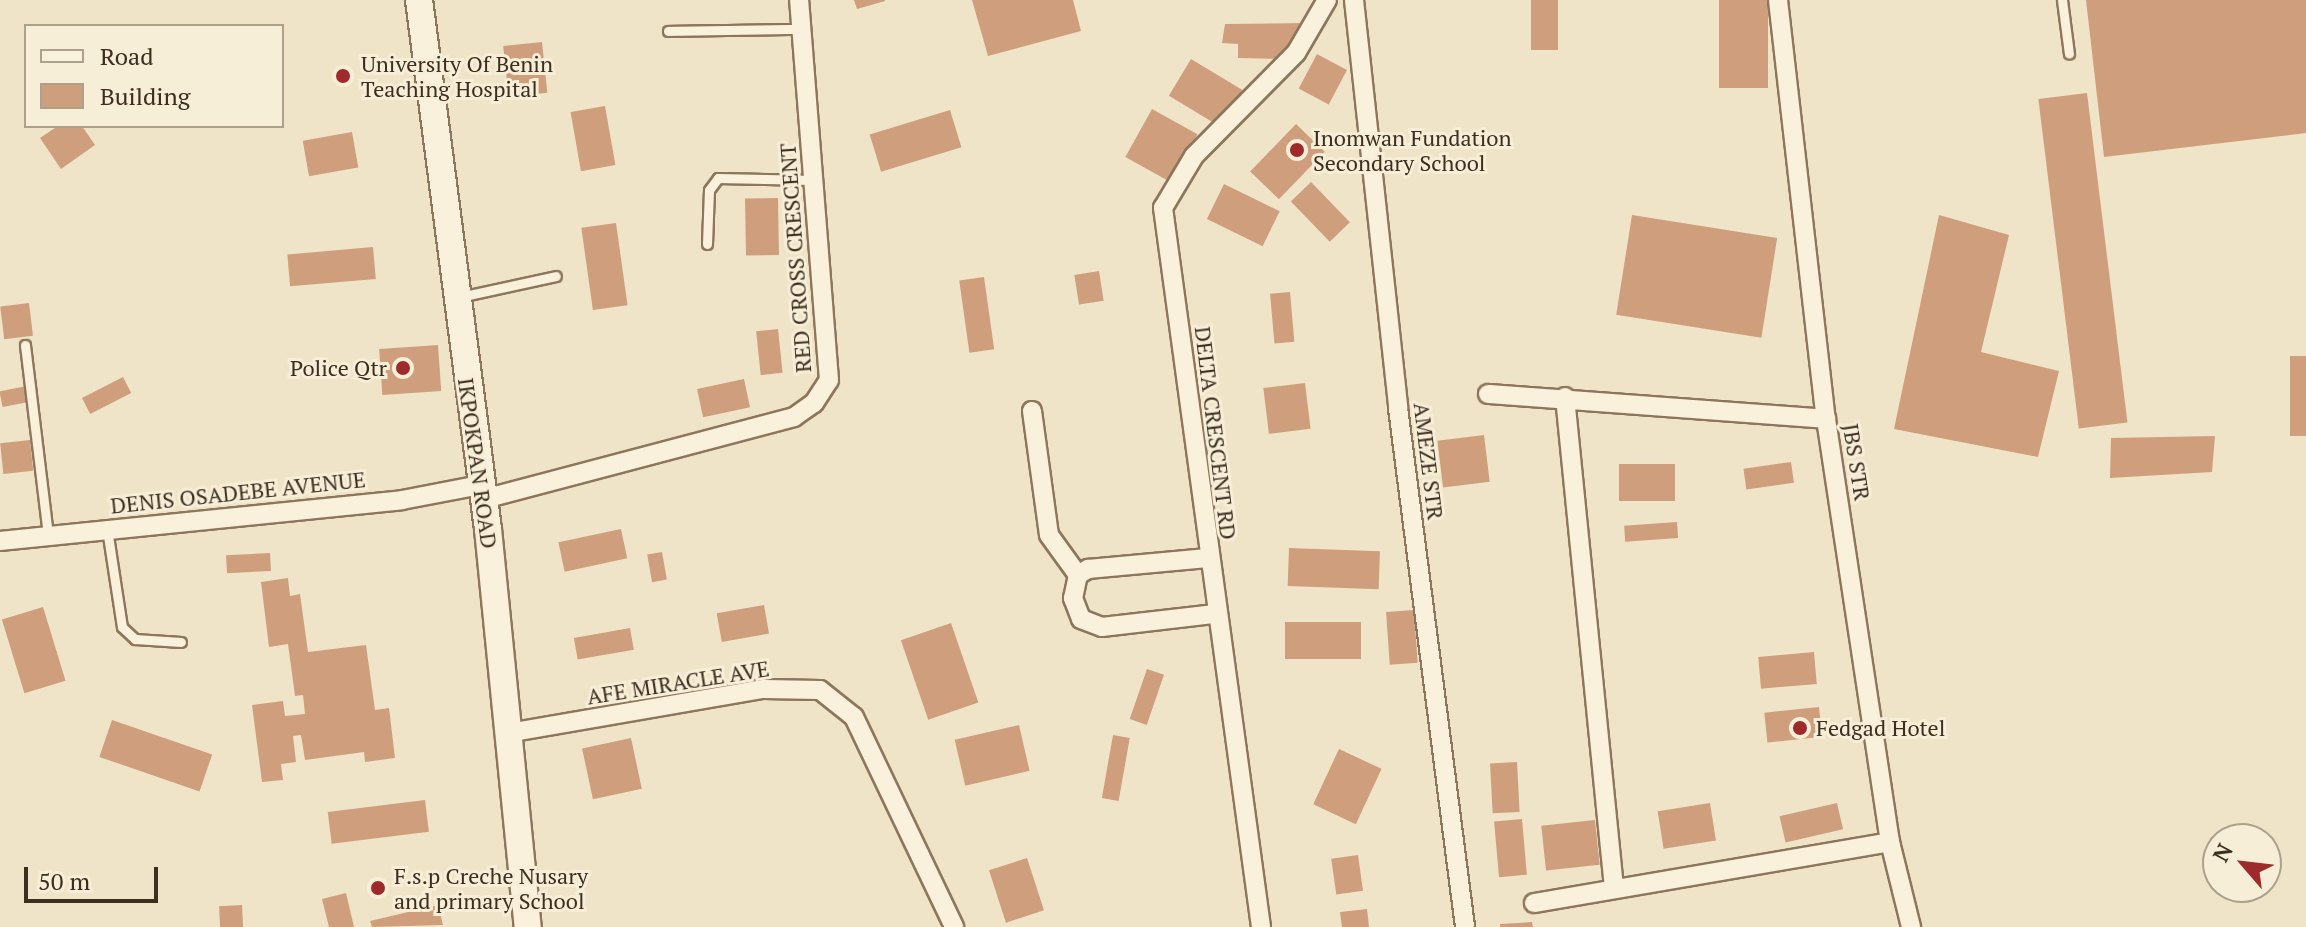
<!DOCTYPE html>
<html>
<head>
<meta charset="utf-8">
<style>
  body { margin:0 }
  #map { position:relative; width:2306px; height:927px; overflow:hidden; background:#f0e4c8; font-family:"PT Serif",serif }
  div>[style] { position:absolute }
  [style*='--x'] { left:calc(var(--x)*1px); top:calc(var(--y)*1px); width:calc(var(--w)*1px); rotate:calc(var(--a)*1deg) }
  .building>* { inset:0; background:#cf9f7d; transform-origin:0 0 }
  .roads { filter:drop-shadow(2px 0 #8d765c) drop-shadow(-2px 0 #8d765c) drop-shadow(0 2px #8d765c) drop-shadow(0 -2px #8d765c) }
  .lane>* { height:9px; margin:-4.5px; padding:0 4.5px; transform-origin:4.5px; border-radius:4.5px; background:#faf1dc }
  .street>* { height:18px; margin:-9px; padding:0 9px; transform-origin:9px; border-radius:9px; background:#faf1dc }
  .secondary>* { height:26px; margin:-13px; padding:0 13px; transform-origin:13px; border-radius:13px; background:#faf1dc }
  .dots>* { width:22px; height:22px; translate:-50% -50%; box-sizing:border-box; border:4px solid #f7eed8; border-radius:50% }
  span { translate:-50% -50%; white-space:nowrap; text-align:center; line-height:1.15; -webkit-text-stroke:6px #f7eed8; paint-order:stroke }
  .poi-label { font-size:22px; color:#3d2e20 }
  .left { translate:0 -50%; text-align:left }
  .right { translate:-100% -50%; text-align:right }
  .street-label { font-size:22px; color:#3d2e20 }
  .legend { position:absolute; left:24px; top:24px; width:260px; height:104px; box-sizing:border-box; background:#f7eed8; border:2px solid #ada18e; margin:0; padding:10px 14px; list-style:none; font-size:24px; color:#3d2e20 }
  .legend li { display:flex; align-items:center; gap:16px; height:40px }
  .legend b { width:40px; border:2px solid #ada18e }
  .north { position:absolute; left:2202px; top:823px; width:80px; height:80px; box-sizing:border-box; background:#f7eed8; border:2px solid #ada18e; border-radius:50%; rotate:298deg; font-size:22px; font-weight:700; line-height:32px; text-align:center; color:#3d2e20 }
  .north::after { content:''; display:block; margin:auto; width:28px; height:36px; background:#9e2a2b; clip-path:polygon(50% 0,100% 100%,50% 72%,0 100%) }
  .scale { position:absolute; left:24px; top:867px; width:134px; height:36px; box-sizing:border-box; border:4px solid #3d2e20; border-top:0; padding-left:10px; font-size:24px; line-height:28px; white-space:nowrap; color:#3d2e20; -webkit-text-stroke:6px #f7eed8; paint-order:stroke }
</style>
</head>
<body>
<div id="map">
  <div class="building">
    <div style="clip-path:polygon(854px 0,885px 0,885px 1px,857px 9px)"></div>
    <div style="clip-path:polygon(972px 0,1073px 0,1081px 31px,988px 56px)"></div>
    <div style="left:1531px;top:0;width:27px;height:50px"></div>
    <div style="left:1719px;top:0;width:49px;height:88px"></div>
    <div style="clip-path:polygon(2086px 0,2306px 0,2306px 133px,2104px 157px)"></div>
    <div style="clip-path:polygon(1310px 23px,1282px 59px,1238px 58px,1238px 44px,1222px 43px,1225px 24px)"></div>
    <div style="left:542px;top:42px;width:51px;height:39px;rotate:84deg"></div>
    <div style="left:1317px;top:54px;width:34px;height:39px;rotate:28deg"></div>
    <div style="left:1191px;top:59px;width:61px;height:43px;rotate:31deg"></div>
    <div style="left:2087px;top:93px;width:332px;height:49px;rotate:83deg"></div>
    <div style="left:605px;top:106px;width:60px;height:35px;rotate:80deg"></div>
    <div style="left:1152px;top:109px;width:52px;height:55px;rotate:29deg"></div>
    <div style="left:950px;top:110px;width:39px;height:84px;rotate:73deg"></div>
    <div style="left:1296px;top:124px;width:40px;height:66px;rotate:44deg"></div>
    <div style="clip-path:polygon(58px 126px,82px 126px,95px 145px,61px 169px,40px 138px)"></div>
    <div style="left:352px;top:132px;width:36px;height:50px;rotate:80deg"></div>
    <div style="left:1311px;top:182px;width:56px;height:28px;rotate:46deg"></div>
    <div style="left:1224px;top:184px;width:62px;height:39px;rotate:26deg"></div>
    <div style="left:778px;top:198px;width:57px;height:33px;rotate:89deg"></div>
    <div style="left:1632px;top:215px;width:147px;height:101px;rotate:9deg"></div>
    <div style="clip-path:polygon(1939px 215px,2009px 235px,1981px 352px,2059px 371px,2038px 457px,1894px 429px)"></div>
    <div style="left:616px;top:223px;width:83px;height:35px;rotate:82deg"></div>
    <div style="left:373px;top:247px;width:32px;height:86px;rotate:85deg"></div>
    <div style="left:1099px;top:271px;width:30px;height:25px;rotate:81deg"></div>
    <div style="left:984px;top:277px;width:73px;height:25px;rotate:82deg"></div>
    <div style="left:1290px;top:292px;width:50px;height:20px;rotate:85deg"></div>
    <div style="left:29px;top:303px;width:33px;height:29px;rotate:83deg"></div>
    <div style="left:778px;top:329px;width:44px;height:22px;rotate:84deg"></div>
    <div style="left:438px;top:345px;width:46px;height:59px;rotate:86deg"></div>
    <div style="left:2290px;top:356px;width:16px;height:80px"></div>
    <div style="left:123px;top:377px;width:18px;height:46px;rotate:63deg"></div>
    <div style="left:744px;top:379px;width:29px;height:48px;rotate:78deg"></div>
    <div style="left:1305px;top:383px;width:46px;height:42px;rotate:83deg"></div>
    <div style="left:27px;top:386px;width:16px;height:28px;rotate:79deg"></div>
    <div style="left:1484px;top:435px;width:47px;height:47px;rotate:83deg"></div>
    <div style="clip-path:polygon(2215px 436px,2212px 472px,2110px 478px,2111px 438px)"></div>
    <div style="left:30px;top:440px;width:31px;height:30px;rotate:84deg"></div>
    <div style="left:1791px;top:462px;width:21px;height:48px;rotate:82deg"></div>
    <div style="left:1619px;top:464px;width:56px;height:37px"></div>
    <div style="left:1677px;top:522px;width:16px;height:53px;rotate:86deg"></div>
    <div style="left:621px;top:529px;width:30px;height:64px;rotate:78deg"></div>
    <div style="left:1289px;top:548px;width:91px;height:38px;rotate:2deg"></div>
    <div style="left:662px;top:552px;width:28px;height:15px;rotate:80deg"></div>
    <div style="left:270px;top:553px;width:18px;height:44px;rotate:87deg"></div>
    <div style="clip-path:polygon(288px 578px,290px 596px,300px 594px,308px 652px,366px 645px,375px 710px,389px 708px,395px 758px,365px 762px,364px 752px,305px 760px,301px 735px,293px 736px,296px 762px,281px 764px,283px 780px,262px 782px,252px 705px,283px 701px,285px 716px,305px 714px,303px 695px,295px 696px,288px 644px,269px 647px,261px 582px)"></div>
    <div style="left:764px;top:605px;width:29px;height:48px;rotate:80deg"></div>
    <div style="left:43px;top:607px;width:77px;height:43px;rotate:73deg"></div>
    <div style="left:1414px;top:610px;width:53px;height:28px;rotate:86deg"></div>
    <div style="left:1285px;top:622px;width:76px;height:37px"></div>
    <div style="left:951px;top:623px;width:84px;height:53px;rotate:71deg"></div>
    <div style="left:630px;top:628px;width:22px;height:57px;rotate:80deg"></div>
    <div style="left:1814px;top:652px;width:32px;height:56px;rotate:85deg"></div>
    <div style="left:1147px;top:669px;width:18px;height:53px;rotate:19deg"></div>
    <div style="left:1819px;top:707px;width:30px;height:55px;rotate:84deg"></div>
    <div style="left:112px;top:720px;width:106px;height:39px;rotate:19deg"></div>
    <div style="left:1019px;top:725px;width:47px;height:66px;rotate:77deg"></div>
    <div style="left:1113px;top:735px;width:17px;height:64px;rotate:10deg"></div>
    <div style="left:631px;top:738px;width:52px;height:50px;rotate:78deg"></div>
    <div style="left:1339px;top:749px;width:47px;height:61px;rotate:25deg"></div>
    <div style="left:1517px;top:762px;width:50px;height:27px;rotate:87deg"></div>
    <div style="left:425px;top:800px;width:32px;height:98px;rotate:83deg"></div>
    <div style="left:1710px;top:803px;width:38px;height:53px;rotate:81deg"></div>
    <div style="left:1837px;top:803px;width:27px;height:59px;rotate:77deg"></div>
    <div style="left:1522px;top:819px;width:56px;height:28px;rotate:85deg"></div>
    <div style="left:1595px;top:820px;width:45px;height:54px;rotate:84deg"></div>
    <div style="left:1358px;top:855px;width:36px;height:27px;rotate:82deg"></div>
    <div style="left:1027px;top:858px;width:55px;height:40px;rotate:72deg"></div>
    <div style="clip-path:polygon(346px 893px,354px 927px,329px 927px,322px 899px)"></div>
    <div style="left:242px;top:905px;width:22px;height:23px;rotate:87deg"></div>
    <div style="clip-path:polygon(438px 905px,443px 925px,372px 927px,370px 921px)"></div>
    <div style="clip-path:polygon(1367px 909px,1369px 927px,1342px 927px,1340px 912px)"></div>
    <div style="clip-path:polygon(1532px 922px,1533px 927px,1500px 927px,1500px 924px)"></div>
  </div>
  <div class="roads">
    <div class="lane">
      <div style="--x:2062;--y:0;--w:54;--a:82.6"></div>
      <div style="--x:668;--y:31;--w:133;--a:-0.9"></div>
      <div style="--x:707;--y:244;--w:54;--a:-87.9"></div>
      <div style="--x:709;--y:190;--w:15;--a:-53"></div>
      <div style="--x:718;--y:178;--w:95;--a:1.2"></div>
      <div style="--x:460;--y:297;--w:98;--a:-12.3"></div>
      <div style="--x:25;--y:345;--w:191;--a:83.1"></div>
      <div style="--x:107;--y:529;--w:99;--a:81.3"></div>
      <div style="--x:122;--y:627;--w:18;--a:43"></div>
      <div style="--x:135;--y:639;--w:46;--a:3.7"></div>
    </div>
    <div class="street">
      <div style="--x:1354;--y:0;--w:410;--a:83.8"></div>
      <div style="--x:1398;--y:408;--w:523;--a:82.64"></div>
      <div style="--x:1778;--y:0;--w:422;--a:83.5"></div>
      <div style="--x:1826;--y:419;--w:428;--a:81.4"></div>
      <div style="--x:1890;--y:842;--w:88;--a:76.1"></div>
      <div style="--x:1488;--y:394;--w:339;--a:4.2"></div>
      <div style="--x:1565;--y:397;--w:491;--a:84.3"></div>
      <div style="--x:1032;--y:411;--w:125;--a:82.2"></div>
      <div style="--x:1049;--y:535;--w:49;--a:54.1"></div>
      <div style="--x:1078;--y:575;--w:24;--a:102"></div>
      <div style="--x:1073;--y:598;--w:22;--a:69"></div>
      <div style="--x:1081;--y:619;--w:22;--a:21"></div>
      <div style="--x:1102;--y:627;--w:114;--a:-6.6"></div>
      <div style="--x:484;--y:499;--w:321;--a:-14.8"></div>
      <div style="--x:794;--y:417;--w:24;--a:-35"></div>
      <div style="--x:814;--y:403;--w:27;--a:-57"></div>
      <div style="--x:829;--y:380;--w:381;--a:-94.5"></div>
      <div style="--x:0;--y:541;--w:404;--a:-5.8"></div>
      <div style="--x:402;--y:500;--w:79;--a:-10.9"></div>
      <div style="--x:1078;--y:575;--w:12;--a:-31"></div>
      <div style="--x:1088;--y:569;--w:120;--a:-5.3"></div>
      <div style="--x:508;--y:733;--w:260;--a:-9.8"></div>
      <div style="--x:764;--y:689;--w:56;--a:1"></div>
      <div style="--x:820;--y:690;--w:43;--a:38.5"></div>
      <div style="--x:854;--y:717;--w:233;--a:64.5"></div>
      <div style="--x:1534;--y:903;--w:361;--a:-9.7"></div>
      <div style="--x:1261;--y:927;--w:726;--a:-97.76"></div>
      <div style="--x:1163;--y:208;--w:61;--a:-59.2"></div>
      <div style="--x:1194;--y:156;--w:145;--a:-45.3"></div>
      <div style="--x:1296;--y:53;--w:61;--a:-59.7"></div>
    </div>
    <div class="secondary">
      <div style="--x:419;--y:0;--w:533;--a:82.57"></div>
      <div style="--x:488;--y:529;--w:400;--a:84.3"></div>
    </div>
  </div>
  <div class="dots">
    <div style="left:343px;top:76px;background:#9e2a2b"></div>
    <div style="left:1297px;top:150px;background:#9e2a2b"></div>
    <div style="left:403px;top:368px;background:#9e2a2b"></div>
    <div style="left:1800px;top:728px;background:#9e2a2b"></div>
    <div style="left:378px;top:888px;background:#9e2a2b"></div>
  </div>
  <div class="poi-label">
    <span class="left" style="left:361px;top:76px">University Of Benin<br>Teaching Hospital</span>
    <span class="left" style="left:1313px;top:150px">Inomwan Fundation<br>Secondary School</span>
    <span class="right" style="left:387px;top:368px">Police Qtr</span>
    <span class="left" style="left:1816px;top:728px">Fedgad Hotel</span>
    <span class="left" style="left:394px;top:888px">F.s.p Creche Nusary<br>and primary School</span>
  </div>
  <div class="street-label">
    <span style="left:795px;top:258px;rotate:-94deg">RED CROSS CRESCENT</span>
    <span style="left:1216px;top:433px;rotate:83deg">DELTA CRESCENT RD</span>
    <span style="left:1429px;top:461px;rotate:83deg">AMEZE STR</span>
    <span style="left:1857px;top:462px;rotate:81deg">JBS STR</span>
    <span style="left:478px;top:463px;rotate:82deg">IKPOKPAN ROAD</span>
    <span style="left:238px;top:492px;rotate:-6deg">DENIS OSADEBE AVENUE</span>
    <span style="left:678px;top:682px;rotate:-9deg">AFE MIRACLE AVE</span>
  </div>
  <ul class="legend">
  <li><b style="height:10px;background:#faf1dc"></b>Road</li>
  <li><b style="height:22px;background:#cf9f7d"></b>Building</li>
  </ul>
  <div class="north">N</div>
  <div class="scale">50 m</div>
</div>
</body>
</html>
